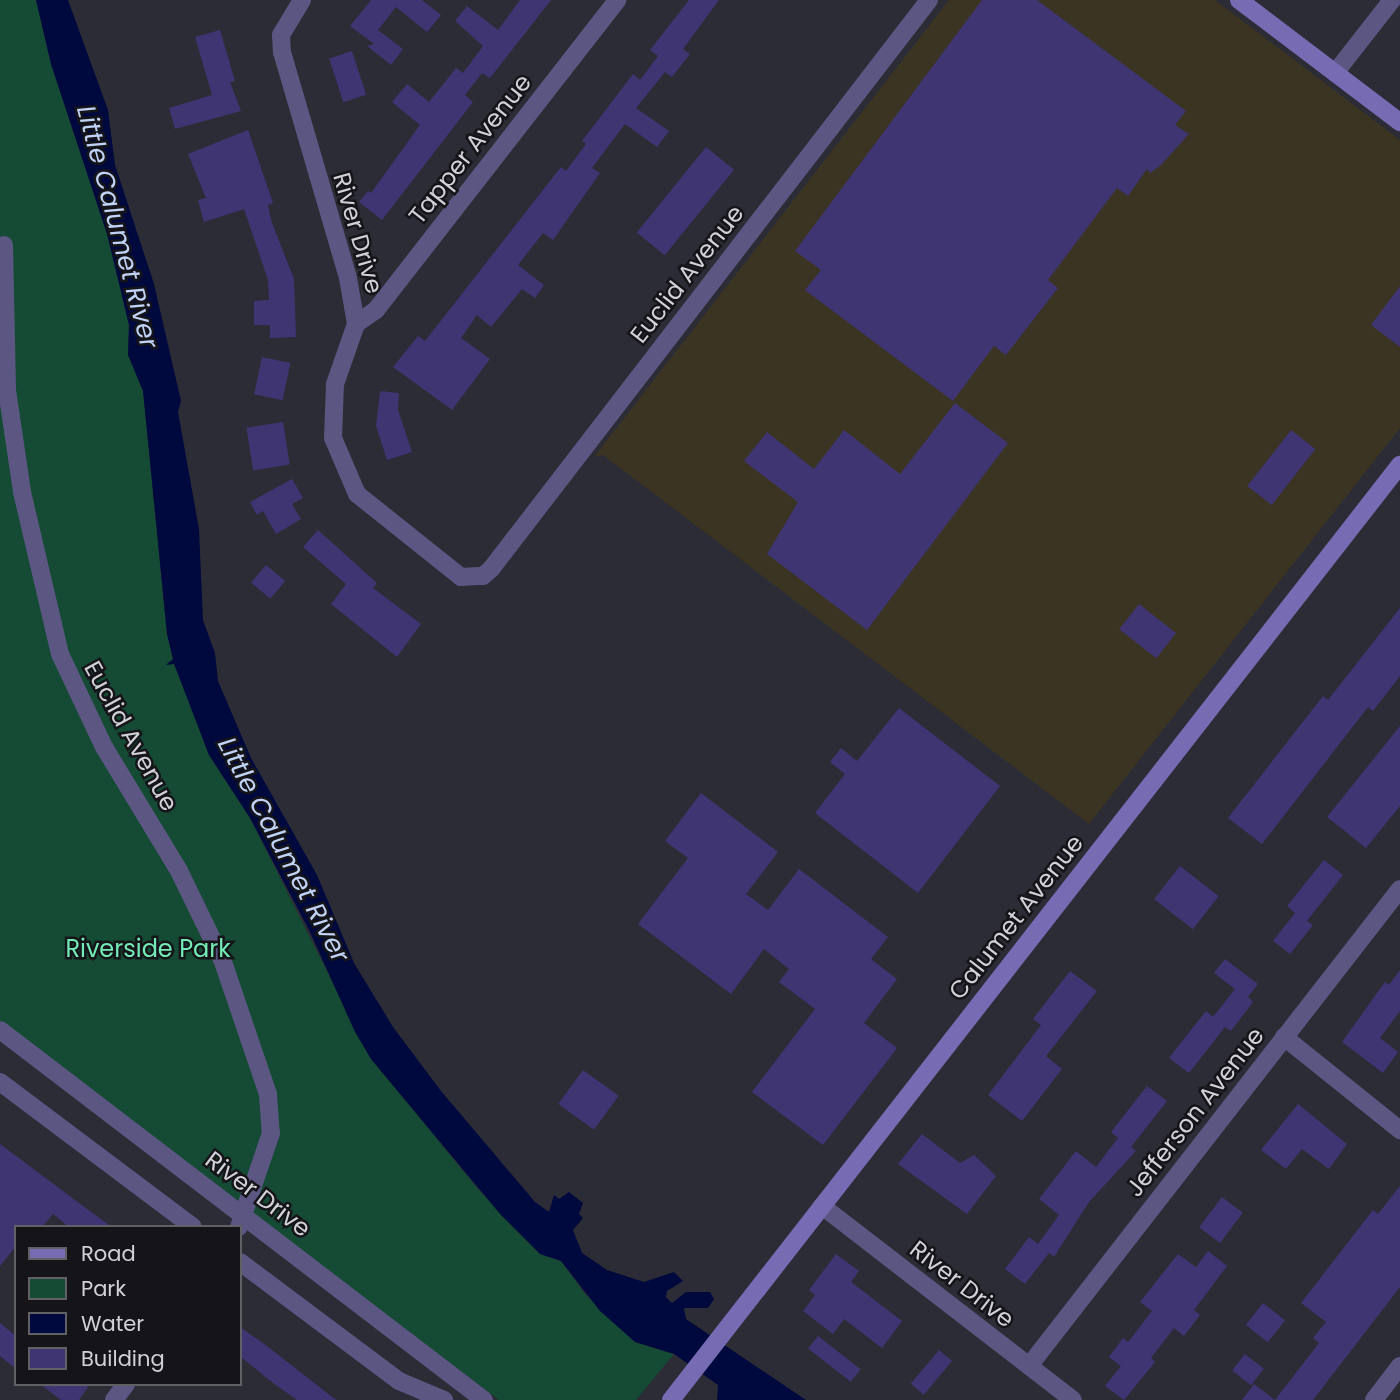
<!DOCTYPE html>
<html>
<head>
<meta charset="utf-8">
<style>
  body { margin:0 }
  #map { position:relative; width:1400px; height:1400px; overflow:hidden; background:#2c2c36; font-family:Poppins,sans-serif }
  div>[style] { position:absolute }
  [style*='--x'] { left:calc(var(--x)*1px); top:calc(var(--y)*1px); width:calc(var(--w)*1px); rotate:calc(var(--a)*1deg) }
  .commercial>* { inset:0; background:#3b3423 }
  .green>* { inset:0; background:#154b35 }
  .water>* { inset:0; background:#00093e }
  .building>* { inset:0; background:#3f3573; transform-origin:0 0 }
  .street>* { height:18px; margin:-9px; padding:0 9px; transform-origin:9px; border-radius:9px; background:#5c5683 }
  .secondary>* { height:18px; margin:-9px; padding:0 9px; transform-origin:9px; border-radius:9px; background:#776bb4 }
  span { translate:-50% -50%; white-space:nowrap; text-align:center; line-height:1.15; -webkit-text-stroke:5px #151519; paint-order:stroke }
  .street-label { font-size:24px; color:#d1d1d8 }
  .park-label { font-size:24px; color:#73ebb6 }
  .water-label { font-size:26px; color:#c0d2f5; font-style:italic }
  .legend { position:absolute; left:14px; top:1225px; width:228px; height:161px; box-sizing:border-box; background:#151519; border:2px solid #606065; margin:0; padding:9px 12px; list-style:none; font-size:21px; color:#d1d1d8 }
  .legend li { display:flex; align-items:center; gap:14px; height:35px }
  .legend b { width:35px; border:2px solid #606065 }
</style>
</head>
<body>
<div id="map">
  <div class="commercial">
    <div style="clip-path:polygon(949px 0,1215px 0,1400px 140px,1400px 428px,1089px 824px,603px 455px,594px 457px)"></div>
  </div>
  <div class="green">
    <div style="clip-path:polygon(0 0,36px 0,51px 64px,107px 234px,129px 324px,128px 355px,143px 391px,167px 634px,173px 660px,166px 664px,174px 663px,209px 755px,250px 818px,371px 1059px,478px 1189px,540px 1254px,561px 1261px,585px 1294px,635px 1342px,674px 1354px,636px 1400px,499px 1400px,0 1022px)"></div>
  </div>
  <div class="water">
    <div style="clip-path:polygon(36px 0,68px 0,108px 110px,115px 165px,154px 284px,181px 401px,178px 412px,199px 529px,203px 620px,215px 653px,218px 681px,251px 758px,317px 875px,354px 963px,393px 1027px,441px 1091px,535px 1202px,549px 1212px,554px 1195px,559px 1199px,569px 1192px,583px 1203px,579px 1214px,583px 1218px,573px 1230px,582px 1253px,607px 1270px,644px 1282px,674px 1272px,683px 1281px,667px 1291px,666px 1297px,672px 1303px,686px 1292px,710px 1292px,714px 1299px,708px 1308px,684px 1308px,686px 1319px,806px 1400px,717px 1400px,718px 1385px,674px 1354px,635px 1342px,600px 1311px,561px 1261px,540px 1254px,500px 1214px,371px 1059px,355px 1032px,309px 930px,250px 818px,209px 755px,174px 664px,166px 665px,173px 659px,167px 634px,143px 391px,128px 355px,129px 325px,107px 234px,51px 64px)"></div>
  </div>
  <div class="building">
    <div style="clip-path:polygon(371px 0,422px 0,441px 15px,427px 32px,396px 7px,378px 30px,403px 49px,391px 65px,367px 46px,374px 44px,350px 26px)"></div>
    <div style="clip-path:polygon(520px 0,551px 0,490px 78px,482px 73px,465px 95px,473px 102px,382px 220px,359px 202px,368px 191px,371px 193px,420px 125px,392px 102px,407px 84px,429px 102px,456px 68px,463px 73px,483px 46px,455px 21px,467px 6px,498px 30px)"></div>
    <div style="clip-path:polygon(689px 0,719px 0,683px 49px,690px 54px,672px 77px,665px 72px,636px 108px,669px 131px,657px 147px,625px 124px,592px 168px,600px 173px,553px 240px,543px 233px,518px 265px,544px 285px,535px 298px,522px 289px,491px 327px,477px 315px,461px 338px,490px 359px,452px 410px,393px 367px,418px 336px,425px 341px,561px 167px,566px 171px,586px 144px,582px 141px,633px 74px,640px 80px,658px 56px,650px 50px)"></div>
    <div style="clip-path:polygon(982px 0,1037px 0,1186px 111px,1175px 125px,1189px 134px,1160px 166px,1150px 173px,1147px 169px,1128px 196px,1117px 188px,1048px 280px,1058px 288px,1006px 355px,994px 346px,953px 401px,805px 290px,821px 270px,795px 251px)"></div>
    <div style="clip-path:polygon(220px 30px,235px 81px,230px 82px,241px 111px,175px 129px,169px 108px,212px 95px,195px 37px)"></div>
    <div style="left:352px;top:51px;width:46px;height:24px;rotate:72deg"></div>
    <div style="clip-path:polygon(248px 130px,273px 203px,268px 205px,272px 223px,294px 279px,296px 337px,270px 338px,270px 325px,254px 325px,254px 301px,269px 300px,268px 280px,244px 209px,204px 222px,198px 200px,206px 198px,188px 154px)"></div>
    <div style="left:706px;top:147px;width:36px;height:110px;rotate:39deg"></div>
    <div style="clip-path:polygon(1400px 286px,1400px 347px,1371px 325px)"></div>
    <div style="left:262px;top:357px;width:29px;height:38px;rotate:12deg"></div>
    <div style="clip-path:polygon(380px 391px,399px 393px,398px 410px,412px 452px,387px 460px,376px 426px)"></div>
    <div style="clip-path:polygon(955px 403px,1008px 443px,867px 630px,767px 554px,798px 502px,744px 461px,767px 432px,814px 469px,844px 430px,900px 474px)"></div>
    <div style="left:283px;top:422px;width:43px;height:37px;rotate:81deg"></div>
    <div style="left:1291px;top:430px;width:31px;height:71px;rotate:38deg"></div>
    <div style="clip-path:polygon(292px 479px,303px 498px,292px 504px,301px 519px,276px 534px,263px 511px,257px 515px,250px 502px)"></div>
    <div style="clip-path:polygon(318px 530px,377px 583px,373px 588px,421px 624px,397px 657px,331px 604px,346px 584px,303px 547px)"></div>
    <div style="left:266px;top:565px;width:25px;height:23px;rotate:40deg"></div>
    <div style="left:1139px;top:604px;width:47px;height:32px;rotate:38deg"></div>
    <div style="clip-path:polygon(1400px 608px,1400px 676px,1373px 711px,1368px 707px,1262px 844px,1228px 818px,1323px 696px,1328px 700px)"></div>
    <div style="clip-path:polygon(899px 708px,1000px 786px,918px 893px,815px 813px,845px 774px,830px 762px,841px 748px,857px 761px)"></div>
    <div style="clip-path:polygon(1400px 726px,1400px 806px,1366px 848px,1327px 817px)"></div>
    <div style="clip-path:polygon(701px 793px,778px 852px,746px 894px,768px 910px,799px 869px,888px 937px,871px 959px,897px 979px,864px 1023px,897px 1048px,823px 1145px,752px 1092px,815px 1009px,779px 982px,789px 969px,764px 949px,731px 994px,638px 924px,688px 858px,665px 841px)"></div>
    <div style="clip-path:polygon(1324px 860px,1343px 875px,1307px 921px,1313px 925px,1290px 954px,1273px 941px,1295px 913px,1287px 906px)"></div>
    <div style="left:1180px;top:866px;width:49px;height:42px;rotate:38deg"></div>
    <div style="clip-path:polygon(1225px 959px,1258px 984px,1248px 997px,1253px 1002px,1231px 1031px,1225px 1027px,1189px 1073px,1169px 1058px,1206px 1011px,1213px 1017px,1235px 989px,1214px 973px)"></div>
    <div style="clip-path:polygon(1400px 970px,1400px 1011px,1380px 1038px,1398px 1052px,1383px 1073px,1342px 1042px,1385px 982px,1389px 985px)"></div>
    <div style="clip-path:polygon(1070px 971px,1097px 991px,1046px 1056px,1062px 1069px,1022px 1121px,988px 1095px,1041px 1025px,1033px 1019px)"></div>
    <div style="left:583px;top:1070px;width:44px;height:42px;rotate:36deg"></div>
    <div style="clip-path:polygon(1147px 1086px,1167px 1101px,1131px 1147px,1136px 1151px,1089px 1202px,1054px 1257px,1049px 1253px,1025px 1284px,1005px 1269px,1029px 1237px,1038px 1244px,1059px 1215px,1039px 1199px,1076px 1151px,1096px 1167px,1118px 1138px,1111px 1132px)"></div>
    <div style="clip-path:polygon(1298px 1104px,1347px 1144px,1329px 1169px,1302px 1149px,1286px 1169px,1261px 1150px)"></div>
    <div style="clip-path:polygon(922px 1134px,960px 1163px,974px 1155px,996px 1176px,967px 1214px,898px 1164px)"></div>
    <div style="clip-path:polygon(0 1144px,83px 1206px,112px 1227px,69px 1227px,53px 1214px,42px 1227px,16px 1227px,16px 1246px,0 1266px)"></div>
    <div style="clip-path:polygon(1400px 1186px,1400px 1287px,1313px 1400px,1242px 1400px,1254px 1384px,1275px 1400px,1319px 1343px,1313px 1338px,1326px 1322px,1301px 1303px,1373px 1210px,1378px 1214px)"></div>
    <div style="left:1222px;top:1197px;width:26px;height:38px;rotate:37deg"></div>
    <div style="clip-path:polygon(1208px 1251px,1227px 1266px,1194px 1310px,1200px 1315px,1184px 1336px,1174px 1328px,1151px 1358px,1155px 1362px,1124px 1400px,1105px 1386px,1121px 1366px,1109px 1357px,1123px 1338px,1128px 1342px,1152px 1311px,1140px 1302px,1178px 1254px,1196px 1267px)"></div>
    <div style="clip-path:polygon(836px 1254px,859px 1271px,851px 1282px,902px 1321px,882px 1348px,844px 1319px,833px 1334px,803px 1311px,815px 1295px,809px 1290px)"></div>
    <div style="left:1263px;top:1303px;width:28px;height:28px;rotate:38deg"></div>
    <div style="clip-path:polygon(0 1323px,16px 1336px,16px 1369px,0 1356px)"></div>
    <div style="clip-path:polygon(240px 1327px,267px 1346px,336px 1400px,297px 1400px,269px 1380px,240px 1356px)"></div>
    <div style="left:818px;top:1336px;width:54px;height:16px;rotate:38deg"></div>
    <div style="left:939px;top:1350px;width:17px;height:44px;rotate:40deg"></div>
    <div style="left:1245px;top:1354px;width:24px;height:21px;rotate:38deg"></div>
    <div style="clip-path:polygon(40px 1384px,90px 1384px,79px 1400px,61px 1400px)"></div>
  </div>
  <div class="street">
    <div style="--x:302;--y:0;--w:41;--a:121"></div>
    <div style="--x:281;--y:35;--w:17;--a:87"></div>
    <div style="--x:282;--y:52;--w:235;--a:73.7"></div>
    <div style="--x:348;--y:278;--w:47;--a:80.1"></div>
    <div style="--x:356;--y:324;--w:64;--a:109.3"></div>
    <div style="--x:335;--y:384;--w:54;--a:92.1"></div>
    <div style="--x:333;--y:438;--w:61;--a:66.8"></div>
    <div style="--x:357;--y:494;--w:133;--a:38.6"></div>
    <div style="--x:461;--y:577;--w:22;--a:-3"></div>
    <div style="--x:483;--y:576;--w:11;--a:-41"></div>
    <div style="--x:491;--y:569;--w:718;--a:-52.41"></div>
    <div style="--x:1335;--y:73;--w:93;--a:-52"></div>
    <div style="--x:4;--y:245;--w:145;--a:88.8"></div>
    <div style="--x:7;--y:390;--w:103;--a:81.6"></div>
    <div style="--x:22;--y:492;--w:166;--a:76.8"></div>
    <div style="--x:60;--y:654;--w:103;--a:64.7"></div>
    <div style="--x:104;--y:747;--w:145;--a:58.8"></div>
    <div style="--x:179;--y:871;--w:98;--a:64"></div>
    <div style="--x:222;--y:959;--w:143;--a:71.2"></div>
    <div style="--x:268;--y:1094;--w:39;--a:86"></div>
    <div style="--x:271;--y:1133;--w:99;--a:108.8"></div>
    <div style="--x:356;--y:324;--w:24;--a:-35"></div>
    <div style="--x:376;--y:310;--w:393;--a:-52.1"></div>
    <div style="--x:0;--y:1030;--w:609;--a:37.4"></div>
    <div style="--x:1284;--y:1037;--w:149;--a:38.7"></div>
    <div style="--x:0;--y:1082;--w:241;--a:36.9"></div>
    <div style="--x:822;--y:1206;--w:317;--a:37.7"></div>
    <div style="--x:240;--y:1262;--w:199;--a:36.8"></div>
    <div style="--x:399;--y:1381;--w:49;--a:22.9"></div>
    <div style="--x:1029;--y:1366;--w:604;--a:-52.13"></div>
    <div style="--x:114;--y:1400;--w:20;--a:-53"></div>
    <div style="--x:1374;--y:1400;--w:43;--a:-52.6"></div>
  </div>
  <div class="secondary">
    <div style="--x:1239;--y:0;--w:202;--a:37.2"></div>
    <div style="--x:671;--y:1400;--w:1186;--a:-52.06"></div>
  </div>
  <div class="street-label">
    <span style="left:470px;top:149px;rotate:-52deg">Tapper Avenue</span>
    <span style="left:358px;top:233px;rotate:74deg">River Drive</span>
    <span style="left:687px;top:274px;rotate:-52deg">Euclid Avenue</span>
    <span style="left:131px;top:736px;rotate:61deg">Euclid Avenue</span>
    <span style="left:1016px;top:917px;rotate:-52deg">Calumet Avenue</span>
    <span style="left:1195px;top:1112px;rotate:-52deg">Jefferson Avenue</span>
    <span style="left:258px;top:1194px;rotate:37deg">River Drive</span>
    <span style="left:962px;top:1284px;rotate:38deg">River Drive</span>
  </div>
  <div class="park-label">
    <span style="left:148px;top:949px">Riverside Park</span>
  </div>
  <div class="water-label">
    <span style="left:117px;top:227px;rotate:75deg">Little Calumet River</span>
    <span style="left:283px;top:850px;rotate:62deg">Little Calumet River</span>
  </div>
  <ul class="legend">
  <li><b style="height:9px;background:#776bb4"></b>Road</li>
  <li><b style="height:19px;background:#154b35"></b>Park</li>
  <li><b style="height:19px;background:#00093e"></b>Water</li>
  <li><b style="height:19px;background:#3f3573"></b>Building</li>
  </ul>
</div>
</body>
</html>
